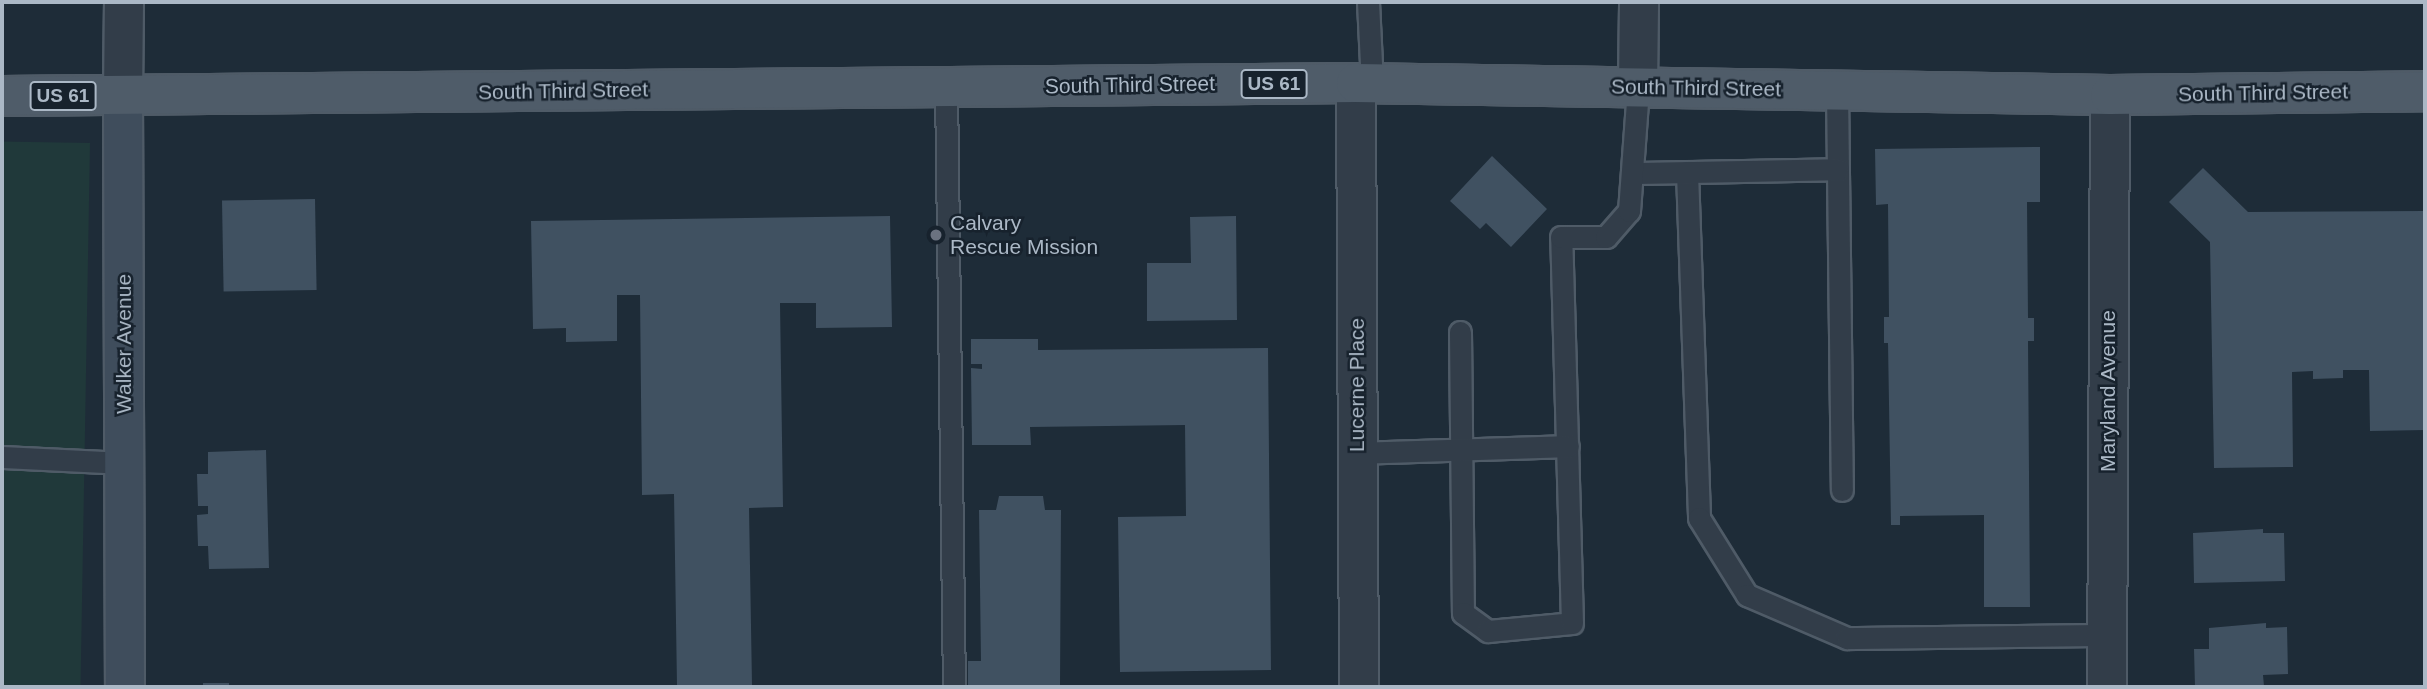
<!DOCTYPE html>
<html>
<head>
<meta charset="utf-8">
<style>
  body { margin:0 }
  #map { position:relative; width:2427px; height:689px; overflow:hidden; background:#1e2c38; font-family:Arial,sans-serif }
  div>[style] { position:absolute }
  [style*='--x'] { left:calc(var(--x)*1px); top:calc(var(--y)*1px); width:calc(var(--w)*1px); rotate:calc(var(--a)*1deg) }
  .green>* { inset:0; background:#20393a; transform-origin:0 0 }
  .building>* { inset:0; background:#405161; transform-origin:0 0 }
  .roads { filter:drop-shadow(2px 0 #4f5b67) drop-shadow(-2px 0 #4f5b67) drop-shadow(0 2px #4f5b67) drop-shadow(0 -2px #4f5b67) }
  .lane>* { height:21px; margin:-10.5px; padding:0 10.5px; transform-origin:10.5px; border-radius:10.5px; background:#323d49 }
  .street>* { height:38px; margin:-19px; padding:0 19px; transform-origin:19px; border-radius:19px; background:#323d49 }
  .secondary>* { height:38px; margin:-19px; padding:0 19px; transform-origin:19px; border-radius:19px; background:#3f4d5c }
  .primary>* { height:38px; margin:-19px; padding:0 19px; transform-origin:19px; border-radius:19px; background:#4f5c69 }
  .dots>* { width:19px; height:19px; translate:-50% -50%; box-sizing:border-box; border:4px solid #17222d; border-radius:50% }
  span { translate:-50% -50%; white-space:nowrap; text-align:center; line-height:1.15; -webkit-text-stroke:5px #17222d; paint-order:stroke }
  .shield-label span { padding:2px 5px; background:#17222d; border:2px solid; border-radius:5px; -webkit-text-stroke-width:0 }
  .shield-label { font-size:19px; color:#abb8c6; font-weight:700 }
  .street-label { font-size:21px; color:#abb8c6 }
  .poi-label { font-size:21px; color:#abb8c6 }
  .left { translate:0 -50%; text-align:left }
  .frame { position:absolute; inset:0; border:4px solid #abb8c6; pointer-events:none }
</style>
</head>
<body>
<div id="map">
  <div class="green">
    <div style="left:90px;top:143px;width:544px;height:88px;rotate:91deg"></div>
  </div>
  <div class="building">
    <div style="clip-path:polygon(2040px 147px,2040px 202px,2027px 202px,2028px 318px,2034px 318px,2034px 341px,2028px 341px,2030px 607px,1984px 607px,1984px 515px,1900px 516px,1900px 525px,1891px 525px,1888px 343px,1884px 343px,1884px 317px,1889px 317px,1888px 204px,1876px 205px,1875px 149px)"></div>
    <div style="clip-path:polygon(1492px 156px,1547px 209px,1511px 247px,1486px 223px,1480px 229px,1450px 201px)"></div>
    <div style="clip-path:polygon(2203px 168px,2248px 212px,2425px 211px,2425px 430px,2370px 431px,2369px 370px,2343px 370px,2343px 378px,2313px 379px,2313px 371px,2292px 372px,2293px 467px,2214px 468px,2210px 242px,2169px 202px)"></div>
    <div style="left:315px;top:199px;width:91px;height:93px;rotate:89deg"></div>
    <div style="clip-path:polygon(890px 216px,892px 327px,816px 328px,816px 303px,780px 303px,783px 507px,749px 508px,752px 685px,677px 686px,674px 494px,642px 495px,640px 295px,617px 295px,617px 341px,566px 342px,566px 328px,533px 329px,531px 221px)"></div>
    <div style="clip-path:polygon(1236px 216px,1237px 320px,1147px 321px,1147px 263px,1191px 263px,1190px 217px)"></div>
    <div style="clip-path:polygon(971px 339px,1038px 339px,1038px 350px,1268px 348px,1271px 670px,1120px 672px,1118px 517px,1186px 516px,1185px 425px,1030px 427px,1031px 445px,972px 445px,971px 368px,982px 369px,982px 364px,971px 364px)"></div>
    <div style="clip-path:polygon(266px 450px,269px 568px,209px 569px,208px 546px,198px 546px,197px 515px,208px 514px,208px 506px,198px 506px,197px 474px,208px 474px,208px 452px)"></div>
    <div style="clip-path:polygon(999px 496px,1043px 496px,1045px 510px,1061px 510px,1060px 687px,968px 687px,968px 661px,981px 661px,979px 510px,996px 510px)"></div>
    <div style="clip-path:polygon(2263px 529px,2263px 533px,2284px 533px,2285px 581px,2194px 583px,2193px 533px)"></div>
    <div style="clip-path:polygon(2266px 623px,2266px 628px,2287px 627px,2288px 674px,2263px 675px,2264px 686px,2195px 687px,2194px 649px,2209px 649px,2209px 628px)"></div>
    <div style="left:203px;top:683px;width:26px;height:4px"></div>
  </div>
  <div class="roads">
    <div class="lane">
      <div style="--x:1368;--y:2;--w:81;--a:87.2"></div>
      <div style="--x:946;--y:87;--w:600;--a:89.24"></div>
      <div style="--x:1837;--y:90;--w:400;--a:89.3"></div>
      <div style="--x:1687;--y:172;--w:346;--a:88"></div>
      <div style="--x:1699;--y:518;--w:91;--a:58.1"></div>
      <div style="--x:1747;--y:595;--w:109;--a:23.3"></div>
      <div style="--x:1847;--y:638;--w:260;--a:-0.7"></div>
      <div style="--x:1635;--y:173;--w:203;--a:-1.1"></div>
      <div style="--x:1460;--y:332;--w:281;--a:89.4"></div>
      <div style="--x:1463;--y:613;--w:31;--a:36"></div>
      <div style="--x:1488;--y:631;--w:84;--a:-5.4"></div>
      <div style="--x:1572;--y:623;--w:386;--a:-91.6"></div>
      <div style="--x:1561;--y:237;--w:45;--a:0"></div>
      <div style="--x:1606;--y:237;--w:35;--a:-49"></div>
      <div style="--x:1629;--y:211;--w:124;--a:-85.8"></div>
      <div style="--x:1358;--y:453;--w:210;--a:-1.9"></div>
      <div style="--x:2;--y:457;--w:122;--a:2.8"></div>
    </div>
    <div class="street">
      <div style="--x:1356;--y:83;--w:604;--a:89.72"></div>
      <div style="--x:1638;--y:87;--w:85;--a:-89.3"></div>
      <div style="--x:123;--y:96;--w:94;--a:-89.4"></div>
      <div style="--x:2107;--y:687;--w:592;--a:-89.71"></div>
    </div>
    <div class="secondary">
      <div style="--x:123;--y:96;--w:591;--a:89.81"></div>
    </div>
    <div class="primary">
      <div style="--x:2;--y:96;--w:1354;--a:-0.55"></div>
      <div style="--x:1356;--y:83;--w:754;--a:0.91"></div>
      <div style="--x:2110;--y:95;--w:315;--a:-0.7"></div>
    </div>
  </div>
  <div class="dots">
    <div style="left:936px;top:235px;background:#6b7280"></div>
  </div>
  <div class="shield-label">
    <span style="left:1274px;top:84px">US 61</span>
    <span style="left:63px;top:96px">US 61</span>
  </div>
  <div class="street-label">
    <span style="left:1130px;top:85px;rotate:-1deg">South Third Street</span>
    <span style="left:1696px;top:88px;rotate:1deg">South Third Street</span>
    <span style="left:563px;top:91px;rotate:-1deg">South Third Street</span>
    <span style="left:2263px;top:93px;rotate:-1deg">South Third Street</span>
    <span style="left:124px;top:344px;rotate:-90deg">Walker Avenue</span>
    <span style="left:1357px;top:385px;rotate:-90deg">Lucerne Place</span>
    <span style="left:2108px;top:391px;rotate:-90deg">Maryland Avenue</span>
  </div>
  <div class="poi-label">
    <span class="left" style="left:950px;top:235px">Calvary<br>Rescue Mission</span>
  </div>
  <div class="frame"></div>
</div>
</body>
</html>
